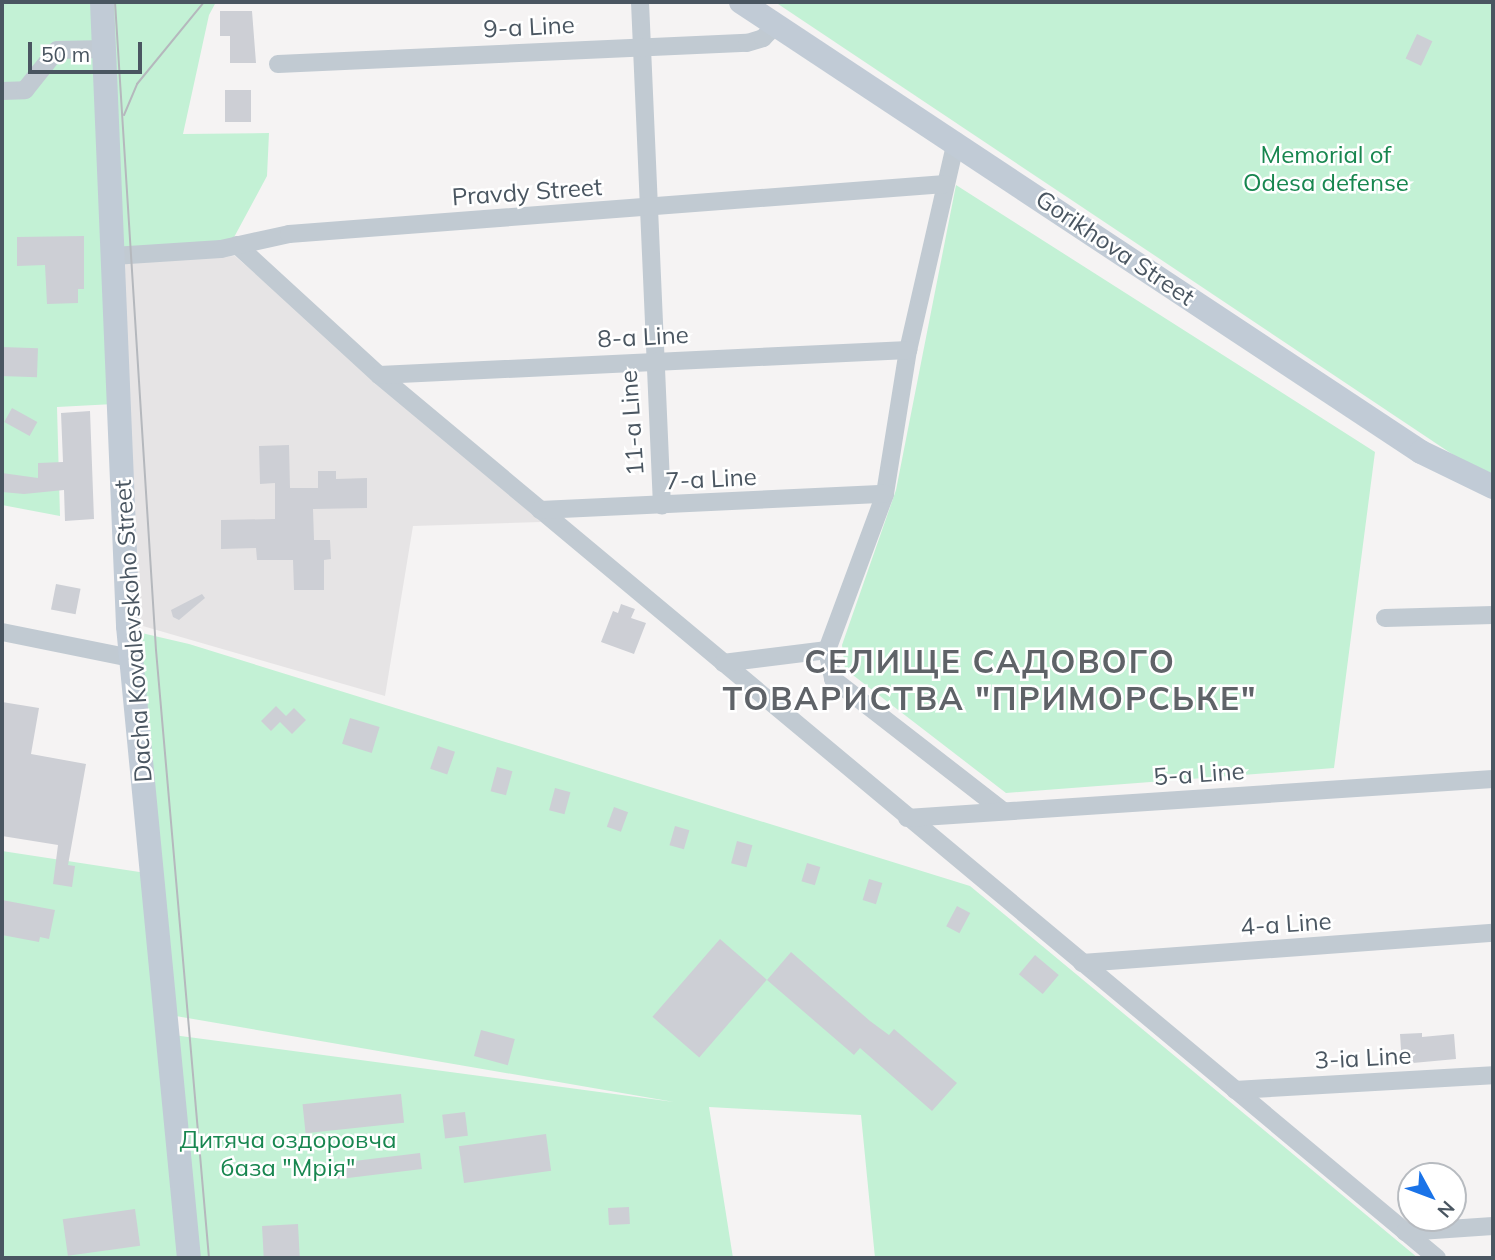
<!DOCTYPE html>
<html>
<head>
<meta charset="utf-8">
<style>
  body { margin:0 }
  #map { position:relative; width:1495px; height:1260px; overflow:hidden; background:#f5f3f3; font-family:Mulish,sans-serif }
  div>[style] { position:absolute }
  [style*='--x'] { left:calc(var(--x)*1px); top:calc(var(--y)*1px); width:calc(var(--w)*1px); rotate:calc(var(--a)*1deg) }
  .education>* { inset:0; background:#e6e4e5 }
  .green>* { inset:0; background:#c3f1d5 }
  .building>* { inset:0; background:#cdcfd5; transform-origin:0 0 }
  .street>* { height:18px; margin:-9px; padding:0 9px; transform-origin:9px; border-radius:9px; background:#c1cad2 }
  .secondary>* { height:24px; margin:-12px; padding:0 12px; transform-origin:12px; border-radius:12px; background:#c1cbd6 }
  .tram>* { height:2px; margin:-1px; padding:0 1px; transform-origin:1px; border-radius:1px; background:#b5b8bd }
  span { translate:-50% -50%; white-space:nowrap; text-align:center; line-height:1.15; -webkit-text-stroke:5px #fff; paint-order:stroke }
  .street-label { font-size:24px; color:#4a5661 }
  .park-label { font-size:24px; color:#17864f }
  .district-label { font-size:32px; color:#5f6368; font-weight:700; letter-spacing:2px }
  .frame { position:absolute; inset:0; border:4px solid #4a5661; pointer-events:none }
  .north { position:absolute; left:1397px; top:1162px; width:70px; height:70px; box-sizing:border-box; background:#fff; border:2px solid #b7bbc0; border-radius:50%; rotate:131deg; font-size:19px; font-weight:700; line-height:28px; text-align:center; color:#4a5661 }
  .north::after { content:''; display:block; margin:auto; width:24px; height:32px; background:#1a73e8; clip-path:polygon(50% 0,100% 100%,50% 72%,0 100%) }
  .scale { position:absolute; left:28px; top:42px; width:114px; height:32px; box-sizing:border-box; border:4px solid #4a5661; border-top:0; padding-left:9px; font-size:21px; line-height:24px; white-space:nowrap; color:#4a5661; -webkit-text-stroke:5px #fff; paint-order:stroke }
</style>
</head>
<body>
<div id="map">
  <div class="education">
    <div style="clip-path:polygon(235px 256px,541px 522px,413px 526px,385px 696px,129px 622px,118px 262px)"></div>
  </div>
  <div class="green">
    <div style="clip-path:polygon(2px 2px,96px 2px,114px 404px,57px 407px,60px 516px,2px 505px)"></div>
    <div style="clip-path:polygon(107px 2px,216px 2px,209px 15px,183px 134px,269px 133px,267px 176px,232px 241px,119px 251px)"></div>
    <div style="clip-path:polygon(775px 2px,1493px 2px,1493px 474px,1458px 458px)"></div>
    <div style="clip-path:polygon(956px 185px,1375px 452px,1334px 768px,1006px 793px,845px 669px,842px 645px,896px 490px)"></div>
    <div style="clip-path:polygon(133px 631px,189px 644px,970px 886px,1418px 1258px,875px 1258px,861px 1115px,709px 1107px,733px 1258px,194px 1258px,173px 1035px,674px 1102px,170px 1015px)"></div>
    <div style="clip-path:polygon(2px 851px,146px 873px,182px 1258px,2px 1258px)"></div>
  </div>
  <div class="building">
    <div style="clip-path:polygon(220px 11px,252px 11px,256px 63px,230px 63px,230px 36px,220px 36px)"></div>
    <div style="left:1417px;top:34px;width:17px;height:27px;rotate:25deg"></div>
    <div style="left:225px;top:90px;width:26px;height:32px"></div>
    <div style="clip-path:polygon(84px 236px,84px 289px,78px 289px,78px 303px,47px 304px,45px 265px,17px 266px,17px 237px)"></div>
    <div style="left:2px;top:347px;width:36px;height:29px;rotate:2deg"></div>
    <div style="left:12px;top:408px;width:29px;height:16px;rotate:29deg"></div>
    <div style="clip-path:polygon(90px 411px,94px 519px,65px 521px,64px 490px,24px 494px,2px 492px,2px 473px,38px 478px,38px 463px,63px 462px,61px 413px)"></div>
    <div style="clip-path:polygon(289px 445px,290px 488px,318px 488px,318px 471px,336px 471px,336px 479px,367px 478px,367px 508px,313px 509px,314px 540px,330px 540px,331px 559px,324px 560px,324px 590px,294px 590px,293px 560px,257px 560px,256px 548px,221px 549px,221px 520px,275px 519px,275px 483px,260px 484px,259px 446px)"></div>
    <div style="left:56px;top:584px;width:25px;height:26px;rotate:11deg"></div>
    <div style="clip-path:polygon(202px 594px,205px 598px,179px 620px,173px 617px,171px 610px)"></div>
    <div style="clip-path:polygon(621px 604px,635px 609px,631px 618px,646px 623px,634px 654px,601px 642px,613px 611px,618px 613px)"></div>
    <div style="clip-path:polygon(2px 702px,39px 708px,31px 754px,86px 764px,68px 865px,75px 866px,72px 887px,53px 884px,58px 845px,2px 836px)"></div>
    <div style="clip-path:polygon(276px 706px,286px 716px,294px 708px,306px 720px,292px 734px,280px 722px,271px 731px,261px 721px)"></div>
    <div style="left:350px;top:718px;width:31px;height:27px;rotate:17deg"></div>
    <div style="left:438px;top:746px;width:18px;height:24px;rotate:19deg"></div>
    <div style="left:497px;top:767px;width:16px;height:25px;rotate:15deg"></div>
    <div style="left:555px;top:788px;width:16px;height:23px;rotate:15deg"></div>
    <div style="left:614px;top:807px;width:15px;height:21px;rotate:20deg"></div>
    <div style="left:675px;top:826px;width:15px;height:20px;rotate:16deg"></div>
    <div style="left:737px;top:841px;width:16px;height:23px;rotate:15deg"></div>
    <div style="left:807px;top:863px;width:14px;height:19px;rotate:17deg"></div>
    <div style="left:869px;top:879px;width:14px;height:22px;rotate:17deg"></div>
    <div style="clip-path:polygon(2px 900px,55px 910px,49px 939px,40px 937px,39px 942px,2px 935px)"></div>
    <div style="left:957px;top:906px;width:15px;height:23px;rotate:28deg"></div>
    <div style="left:720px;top:939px;width:62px;height:103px;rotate:41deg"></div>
    <div style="clip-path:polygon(791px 952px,870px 1021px,889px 1035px,894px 1029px,957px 1083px,932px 1111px,860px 1048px,854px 1055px,767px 980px)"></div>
    <div style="left:1035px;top:955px;width:31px;height:25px;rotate:40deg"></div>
    <div style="left:481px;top:1030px;width:35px;height:27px;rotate:15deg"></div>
    <div style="clip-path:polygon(1422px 1033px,1422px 1037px,1454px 1034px,1456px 1059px,1402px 1064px,1400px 1034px)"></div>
    <div style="left:401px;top:1094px;width:29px;height:99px;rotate:84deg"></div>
    <div style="left:465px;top:1112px;width:24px;height:23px;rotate:83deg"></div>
    <div style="left:546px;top:1134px;width:37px;height:88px;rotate:82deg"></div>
    <div style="left:420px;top:1153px;width:16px;height:85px;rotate:83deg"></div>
    <div style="left:629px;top:1207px;width:17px;height:21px;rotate:87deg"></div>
    <div style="left:135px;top:1209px;width:37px;height:73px;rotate:82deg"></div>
    <div style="left:298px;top:1224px;width:34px;height:36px;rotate:87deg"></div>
  </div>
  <div class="street">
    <div style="--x:640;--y:2;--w:504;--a:87.5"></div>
    <div style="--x:278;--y:64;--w:469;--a:-2.6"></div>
    <div style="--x:747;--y:43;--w:17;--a:-17"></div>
    <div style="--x:763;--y:38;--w:20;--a:-45"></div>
    <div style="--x:2;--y:91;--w:23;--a:-2"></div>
    <div style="--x:25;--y:90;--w:51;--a:-51.3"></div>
    <div style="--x:57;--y:50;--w:47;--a:-1.2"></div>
    <div style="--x:956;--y:141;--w:214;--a:102.9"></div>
    <div style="--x:908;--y:350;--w:146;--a:99.1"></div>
    <div style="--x:885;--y:494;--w:166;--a:110.4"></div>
    <div style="--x:827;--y:650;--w:30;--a:78"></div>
    <div style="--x:833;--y:679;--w:215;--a:37.8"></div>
    <div style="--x:237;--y:245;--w:193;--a:42.5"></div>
    <div style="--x:379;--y:375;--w:1378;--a:39.85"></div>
    <div style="--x:113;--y:256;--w:108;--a:-3.7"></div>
    <div style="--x:221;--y:249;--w:70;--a:-12.4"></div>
    <div style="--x:289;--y:234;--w:658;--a:-4.36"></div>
    <div style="--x:379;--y:375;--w:530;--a:-2.71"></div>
    <div style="--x:540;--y:510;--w:345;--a:-2.7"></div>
    <div style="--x:1385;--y:618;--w:108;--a:-1.6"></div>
    <div style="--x:2;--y:632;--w:132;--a:11.4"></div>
    <div style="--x:723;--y:663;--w:105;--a:-7.1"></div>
    <div style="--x:907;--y:818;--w:587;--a:-3.81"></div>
    <div style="--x:1082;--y:963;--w:412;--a:-4.2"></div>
    <div style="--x:1235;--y:1090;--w:258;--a:-3.3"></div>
    <div style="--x:1405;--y:1232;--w:88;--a:-3.9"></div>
  </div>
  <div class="secondary">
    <div style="--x:102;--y:2;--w:625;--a:87.61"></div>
    <div style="--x:128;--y:626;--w:635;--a:84.49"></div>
    <div style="--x:741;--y:2;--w:815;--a:33.5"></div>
    <div style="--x:1421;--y:452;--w:80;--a:25.9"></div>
  </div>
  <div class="tram">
    <div style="--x:115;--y:2;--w:649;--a:86.38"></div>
    <div style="--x:156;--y:650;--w:610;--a:85.02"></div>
    <div style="--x:124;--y:115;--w:34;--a:-67"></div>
    <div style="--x:137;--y:84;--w:106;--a:-50.7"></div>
  </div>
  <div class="street-label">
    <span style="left:529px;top:27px;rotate:-3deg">9-a Line</span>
    <span style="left:527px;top:192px;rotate:-4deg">Pravdy Street</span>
    <span style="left:1115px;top:248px;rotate:34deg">Gorikhova Street</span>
    <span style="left:643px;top:337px;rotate:-3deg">8-a Line</span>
    <span style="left:632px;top:423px;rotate:-94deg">11-a Line</span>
    <span style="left:711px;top:479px;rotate:-3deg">7-a Line</span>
    <span style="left:133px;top:631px;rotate:-94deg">Dacha Kovalevskoho Street</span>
    <span style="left:1199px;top:774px;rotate:-4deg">5-a Line</span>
    <span style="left:1286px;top:924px;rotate:-4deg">4-a Line</span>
    <span style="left:1363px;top:1058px;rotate:-3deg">3-ia Line</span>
  </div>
  <div class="park-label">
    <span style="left:1326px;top:169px">Memorial of<br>Odesa defense</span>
    <span style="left:288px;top:1154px">Дитяча оздоровча<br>база "Мрія"</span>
  </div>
  <div class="district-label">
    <span style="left:990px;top:680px">СЕЛИЩЕ САДОВОГО<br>ТОВАРИСТВА "ПРИМОРСЬКЕ"</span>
  </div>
  <div class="frame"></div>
  <div class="north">N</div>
  <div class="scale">50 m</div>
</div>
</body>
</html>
